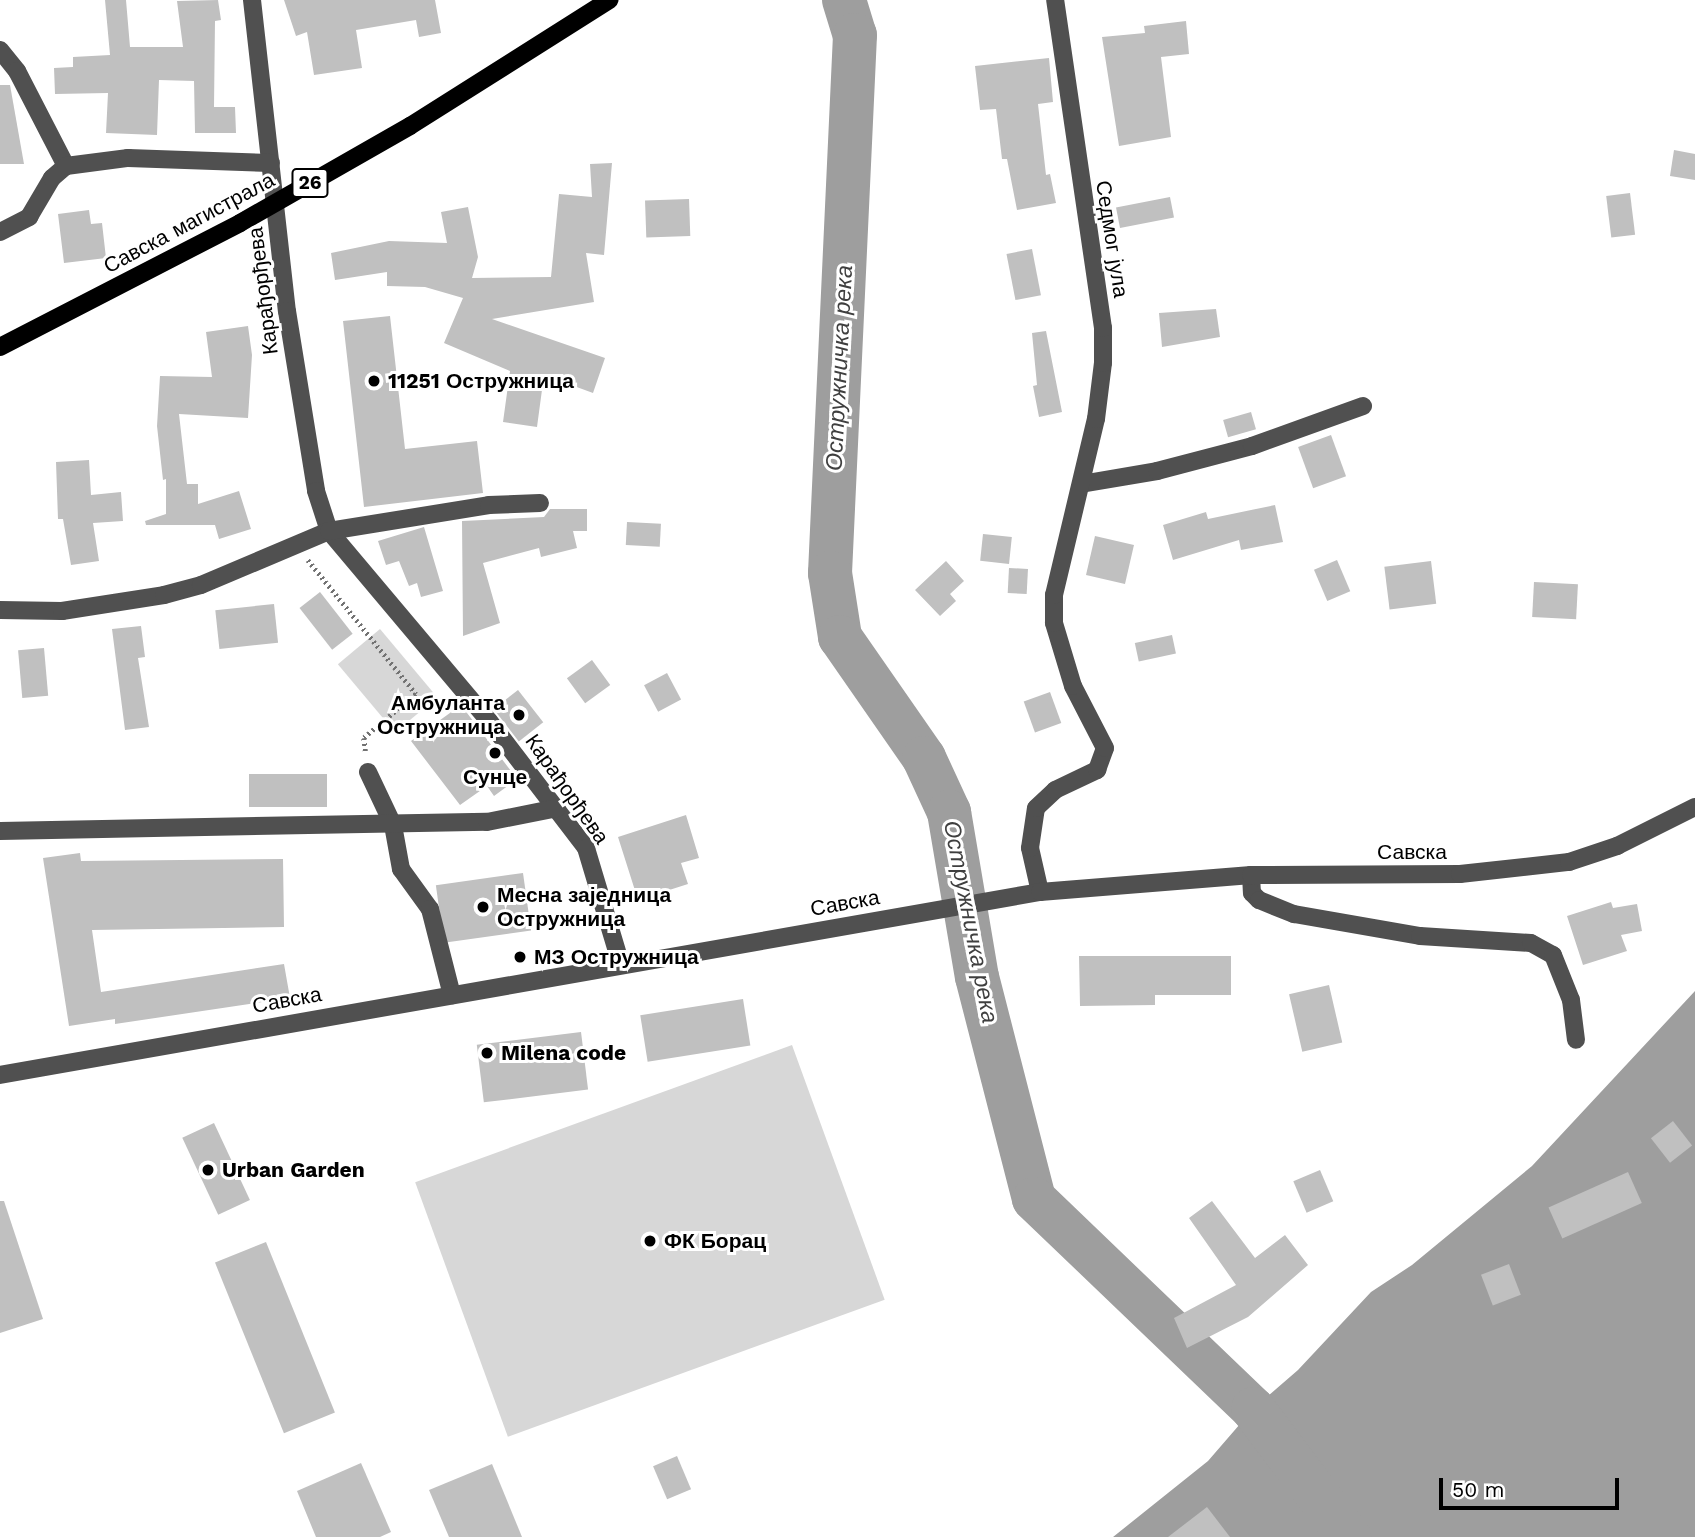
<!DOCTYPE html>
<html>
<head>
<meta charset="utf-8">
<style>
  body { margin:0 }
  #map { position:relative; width:1695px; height:1537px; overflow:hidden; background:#fff; font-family:"Work Sans",sans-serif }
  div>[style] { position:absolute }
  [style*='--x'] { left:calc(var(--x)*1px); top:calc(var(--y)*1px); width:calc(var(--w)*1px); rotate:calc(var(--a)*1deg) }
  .green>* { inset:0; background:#d7d7d7; transform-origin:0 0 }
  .water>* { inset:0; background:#9e9e9e }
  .river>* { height:44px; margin:-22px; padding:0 22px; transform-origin:22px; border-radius:22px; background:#9e9e9e }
  .building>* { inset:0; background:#c0c0c0; transform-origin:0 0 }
  .path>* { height:4.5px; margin-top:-2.25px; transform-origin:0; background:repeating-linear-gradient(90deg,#727272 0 2px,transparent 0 5.5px) }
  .minor>* { height:18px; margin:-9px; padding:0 9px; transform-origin:9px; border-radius:9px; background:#505050 }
  .major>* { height:18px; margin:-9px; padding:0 9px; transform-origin:9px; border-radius:9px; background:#000 }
  .dots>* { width:19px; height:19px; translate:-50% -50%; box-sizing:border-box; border:4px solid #fff; border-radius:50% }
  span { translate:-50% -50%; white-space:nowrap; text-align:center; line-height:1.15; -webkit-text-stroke:6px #fff; paint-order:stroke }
  .shield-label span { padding:2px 5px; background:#fff; border:2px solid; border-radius:5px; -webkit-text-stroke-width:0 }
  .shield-label { font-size:19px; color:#000; font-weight:700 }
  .street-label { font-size:21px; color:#000 }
  .poi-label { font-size:21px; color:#000; font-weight:700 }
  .left { translate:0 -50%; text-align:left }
  .right { translate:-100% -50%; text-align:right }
  .water-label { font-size:23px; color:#3f3f3f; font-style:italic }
  .scale { position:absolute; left:1439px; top:1478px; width:180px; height:32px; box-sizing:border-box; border:4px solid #000; border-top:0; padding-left:9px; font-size:21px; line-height:24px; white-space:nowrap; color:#000; -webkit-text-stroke:5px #fff; paint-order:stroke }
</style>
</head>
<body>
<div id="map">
  <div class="green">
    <div style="left:380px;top:629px;width:89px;height:55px;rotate:50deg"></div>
    <div style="left:792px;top:1045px;width:271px;height:401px;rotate:70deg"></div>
  </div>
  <div class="water">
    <div style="clip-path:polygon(1695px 991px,1695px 1537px,1113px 1537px,1208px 1461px,1253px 1409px,1298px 1370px,1371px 1292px,1412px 1265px,1532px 1166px)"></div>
  </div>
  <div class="river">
    <div style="--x:844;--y:0;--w:37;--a:73"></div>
    <div style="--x:855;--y:35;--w:539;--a:92.66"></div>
    <div style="--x:830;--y:573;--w:65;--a:81.1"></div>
    <div style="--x:840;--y:637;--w:147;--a:55.2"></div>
    <div style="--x:924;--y:758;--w:60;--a:65.2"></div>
    <div style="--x:949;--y:812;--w:167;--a:80.4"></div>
    <div style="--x:977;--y:977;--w:229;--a:75.6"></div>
    <div style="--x:1034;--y:1199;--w:303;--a:43.8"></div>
    <div style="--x:1253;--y:1409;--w:160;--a:53.1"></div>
  </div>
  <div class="building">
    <div style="clip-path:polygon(105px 0,126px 0,130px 47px,183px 47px,177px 1px,218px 0,221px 20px,215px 21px,214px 107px,235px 107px,236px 133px,195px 133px,194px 81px,159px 80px,157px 135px,106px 133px,108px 93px,55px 94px,54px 68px,73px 67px,73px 57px,110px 55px)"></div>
    <div style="clip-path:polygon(284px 0,435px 0,441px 33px,419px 37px,416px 20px,356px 30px,362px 68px,314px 75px,307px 32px,296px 36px)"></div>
    <div style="clip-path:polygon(1186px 21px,1189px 54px,1161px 57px,1171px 137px,1119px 146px,1102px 37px,1145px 33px,1144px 26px)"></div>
    <div style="clip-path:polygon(1049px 58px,1053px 102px,1038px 104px,1046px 175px,1050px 174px,1056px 203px,1017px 210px,1007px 159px,1002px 159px,996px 109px,980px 110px,975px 66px)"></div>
    <div style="clip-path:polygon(0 85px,10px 85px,24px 164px,0 164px)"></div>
    <div style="clip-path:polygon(1674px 150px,1695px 154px,1695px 180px,1670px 176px)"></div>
    <div style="clip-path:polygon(612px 163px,604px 255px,586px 253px,594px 302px,492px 319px,605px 358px,593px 393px,544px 375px,537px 427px,503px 422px,510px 371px,444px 343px,463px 298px,425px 287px,387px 286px,387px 272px,335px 280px,331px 253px,389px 241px,447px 243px,441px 212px,468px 207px,478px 257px,472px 278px,551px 277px,559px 194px,592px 197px,590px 164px)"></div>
    <div style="left:1630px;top:193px;width:42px;height:24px;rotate:83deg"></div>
    <div style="left:1170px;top:197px;width:21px;height:55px;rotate:79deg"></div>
    <div style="left:689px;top:199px;width:37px;height:44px;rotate:88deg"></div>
    <div style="clip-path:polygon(89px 210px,91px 224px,102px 223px,106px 258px,64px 263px,58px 214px)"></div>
    <div style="left:1032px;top:249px;width:47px;height:26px;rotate:79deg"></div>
    <div style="clip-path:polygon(1216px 309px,1220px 337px,1162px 347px,1159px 313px)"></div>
    <div style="clip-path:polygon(390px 316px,405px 449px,477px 441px,483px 493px,364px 507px,343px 321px)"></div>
    <div style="clip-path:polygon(248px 326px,252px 355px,248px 418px,179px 414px,187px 484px,198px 484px,198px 504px,239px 491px,251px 529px,219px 539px,215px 525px,146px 525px,145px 521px,166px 514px,166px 479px,163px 480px,157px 426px,160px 376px,212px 377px,206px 332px)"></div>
    <div style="clip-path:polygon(1046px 331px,1062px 412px,1039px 417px,1033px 386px,1037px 385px,1032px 333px)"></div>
    <div style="left:1251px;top:412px;width:18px;height:29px;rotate:74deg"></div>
    <div style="left:1331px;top:435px;width:44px;height:35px;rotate:70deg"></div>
    <div style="clip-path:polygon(89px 460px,91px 495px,121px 492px,123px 521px,93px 523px,99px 561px,71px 565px,63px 519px,58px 519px,56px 462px)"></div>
    <div style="clip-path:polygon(1275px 505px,1283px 542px,1241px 550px,1239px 540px,1173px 560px,1163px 525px,1206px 512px,1208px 519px)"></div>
    <div style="clip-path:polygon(550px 509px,587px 509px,587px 531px,573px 531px,577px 548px,541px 557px,539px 548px,483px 563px,500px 623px,463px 636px,462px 521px,544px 517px)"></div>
    <div style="left:627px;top:522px;width:34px;height:23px;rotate:3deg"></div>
    <div style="clip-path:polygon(424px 527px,443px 591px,421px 597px,417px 583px,409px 586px,399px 561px,386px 565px,378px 541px)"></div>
    <div style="left:983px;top:534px;width:29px;height:27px;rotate:6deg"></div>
    <div style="left:1095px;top:536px;width:40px;height:40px;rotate:13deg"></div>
    <div style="left:1337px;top:560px;width:34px;height:25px;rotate:67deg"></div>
    <div style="clip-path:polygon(946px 561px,964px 581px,950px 594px,956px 601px,940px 616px,915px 590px)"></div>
    <div style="left:1431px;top:561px;width:43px;height:47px;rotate:83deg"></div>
    <div style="left:1009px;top:568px;width:19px;height:25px;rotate:3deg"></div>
    <div style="left:1534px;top:582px;width:44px;height:35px;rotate:3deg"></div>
    <div style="left:320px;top:592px;width:53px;height:26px;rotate:52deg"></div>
    <div style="left:274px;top:604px;width:39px;height:59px;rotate:84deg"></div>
    <div style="clip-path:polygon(141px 626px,145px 657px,138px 658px,149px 727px,125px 730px,112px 629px)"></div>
    <div style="left:1172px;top:635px;width:19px;height:38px;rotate:78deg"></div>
    <div style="left:44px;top:648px;width:48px;height:26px;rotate:85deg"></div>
    <div style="left:592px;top:660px;width:31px;height:31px;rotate:54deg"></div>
    <div style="left:667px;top:673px;width:30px;height:26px;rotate:62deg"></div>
    <div style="left:518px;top:690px;width:41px;height:31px;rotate:52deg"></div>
    <div style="left:1050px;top:692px;width:33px;height:28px;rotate:70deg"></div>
    <div style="clip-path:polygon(461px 705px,517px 779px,494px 796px,487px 786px,460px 805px,411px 741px)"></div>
    <div style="left:327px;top:774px;width:33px;height:78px;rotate:90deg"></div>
    <div style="clip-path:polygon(686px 815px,699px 858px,681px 863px,688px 884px,638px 900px,618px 837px)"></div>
    <div style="clip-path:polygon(80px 853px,81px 861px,283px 859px,284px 927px,92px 930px,101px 992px,284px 964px,290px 998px,115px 1024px,115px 1019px,69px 1026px,43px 858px)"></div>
    <div style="left:523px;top:873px;width:58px;height:88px;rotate:82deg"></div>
    <div style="clip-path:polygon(1611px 902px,1613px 908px,1637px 904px,1642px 931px,1621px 935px,1627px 951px,1583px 965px,1567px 916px)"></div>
    <div style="clip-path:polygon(1079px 956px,1231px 956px,1231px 995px,1155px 995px,1155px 1005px,1080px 1006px)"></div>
    <div style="left:1329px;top:985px;width:59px;height:41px;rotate:77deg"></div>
    <div style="left:743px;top:999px;width:47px;height:104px;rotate:81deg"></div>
    <div style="left:581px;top:1032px;width:58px;height:105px;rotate:83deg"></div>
    <div style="left:1673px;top:1121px;width:31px;height:28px;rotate:52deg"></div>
    <div style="left:214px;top:1123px;width:85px;height:35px;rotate:65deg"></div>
    <div style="left:1320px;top:1170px;width:34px;height:29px;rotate:67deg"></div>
    <div style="left:1628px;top:1172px;width:34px;height:87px;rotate:66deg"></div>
    <div style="clip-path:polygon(0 1201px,4px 1201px,43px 1319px,0 1333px)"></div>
    <div style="clip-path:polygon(1212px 1201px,1255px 1258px,1285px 1235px,1308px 1265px,1248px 1317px,1187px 1348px,1174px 1318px,1236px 1285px,1189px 1218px)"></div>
    <div style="left:266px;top:1242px;width:184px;height:55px;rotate:68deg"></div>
    <div style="left:1509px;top:1264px;width:33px;height:30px;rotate:69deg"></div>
    <div style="left:677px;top:1456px;width:36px;height:26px;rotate:67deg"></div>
    <div style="clip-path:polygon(361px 1463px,391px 1532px,380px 1537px,316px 1537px,297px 1491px)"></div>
    <div style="clip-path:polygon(492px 1464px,522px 1537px,449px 1537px,429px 1490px)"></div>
    <div style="clip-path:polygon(1207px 1507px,1230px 1537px,1168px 1537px)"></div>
  </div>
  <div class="path">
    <div style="--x:308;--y:560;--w:172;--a:51.1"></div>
    <div style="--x:416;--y:694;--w:68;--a:139.8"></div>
    <div style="--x:364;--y:738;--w:16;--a:83"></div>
  </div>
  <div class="minor">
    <div style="--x:252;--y:0;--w:313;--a:83.6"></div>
    <div style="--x:287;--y:311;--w:182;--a:80.8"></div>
    <div style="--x:316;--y:491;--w:42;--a:72"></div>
    <div style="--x:329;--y:531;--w:248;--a:49.9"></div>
    <div style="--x:489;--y:721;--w:160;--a:52.6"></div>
    <div style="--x:586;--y:848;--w:122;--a:73.3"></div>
    <div style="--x:0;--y:50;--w:27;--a:51"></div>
    <div style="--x:17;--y:71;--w:107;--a:62.7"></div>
    <div style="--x:0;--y:232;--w:33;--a:-27"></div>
    <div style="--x:29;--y:217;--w:45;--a:-59.5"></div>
    <div style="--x:52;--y:178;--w:18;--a:-41"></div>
    <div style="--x:66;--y:166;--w:63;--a:-7.4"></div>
    <div style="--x:128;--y:158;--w:143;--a:2"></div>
    <div style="--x:1081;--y:484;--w:77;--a:-9.7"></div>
    <div style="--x:1157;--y:471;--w:98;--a:-14.7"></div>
    <div style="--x:1252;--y:446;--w:118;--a:-19.8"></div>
    <div style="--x:0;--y:610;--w:62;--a:0.9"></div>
    <div style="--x:62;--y:611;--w:103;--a:-8.9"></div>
    <div style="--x:164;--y:595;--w:38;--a:-15"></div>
    <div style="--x:201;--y:585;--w:139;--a:-22.9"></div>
    <div style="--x:329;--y:531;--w:162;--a:-9.2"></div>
    <div style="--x:489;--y:505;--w:51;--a:-2.2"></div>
    <div style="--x:368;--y:772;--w:59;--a:64.7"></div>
    <div style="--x:393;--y:825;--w:45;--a:79.7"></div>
    <div style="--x:401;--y:869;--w:49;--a:54.1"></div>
    <div style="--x:430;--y:909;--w:89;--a:75.7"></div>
    <div style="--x:0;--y:831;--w:487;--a:-1.1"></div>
    <div style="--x:487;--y:822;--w:71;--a:-11.3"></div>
    <div style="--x:1251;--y:875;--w:18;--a:87"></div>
    <div style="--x:1252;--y:893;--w:10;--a:45"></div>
    <div style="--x:1259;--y:900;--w:38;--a:22"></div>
    <div style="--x:1294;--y:914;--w:128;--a:9.9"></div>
    <div style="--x:1420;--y:936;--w:111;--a:3.6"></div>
    <div style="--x:1531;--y:943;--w:25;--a:29"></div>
    <div style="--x:1553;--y:955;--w:48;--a:68.2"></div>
    <div style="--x:1571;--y:1000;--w:40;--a:82.9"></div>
    <div style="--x:1040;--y:892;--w:45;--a:-102.8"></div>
    <div style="--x:1030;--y:848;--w:40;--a:-81.5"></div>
    <div style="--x:1036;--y:808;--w:26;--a:-43"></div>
    <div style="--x:1055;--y:790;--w:47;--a:-25.5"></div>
    <div style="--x:1097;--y:770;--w:23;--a:-70"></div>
    <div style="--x:1105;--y:748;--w:70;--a:-117.3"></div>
    <div style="--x:1073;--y:686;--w:66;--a:-106.8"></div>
    <div style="--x:1054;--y:623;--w:28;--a:-90"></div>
    <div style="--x:1054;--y:595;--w:181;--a:-76.6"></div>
    <div style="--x:1096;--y:419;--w:56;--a:-82.9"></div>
    <div style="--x:1103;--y:363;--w:35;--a:-90"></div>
    <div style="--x:1103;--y:328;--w:331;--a:-98.3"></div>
    <div style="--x:0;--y:1075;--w:1056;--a:-9.98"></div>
    <div style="--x:1040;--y:892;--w:212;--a:-4.6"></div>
    <div style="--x:1251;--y:875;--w:209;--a:-0.3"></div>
    <div style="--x:1460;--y:874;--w:110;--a:-6.3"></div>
    <div style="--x:1569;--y:862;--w:51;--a:-18.4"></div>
    <div style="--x:1617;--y:846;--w:87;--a:-26.6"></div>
  </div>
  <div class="major">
    <div style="--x:0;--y:347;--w:270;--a:-27.3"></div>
    <div style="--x:240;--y:223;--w:196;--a:-29.7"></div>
    <div style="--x:410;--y:126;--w:236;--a:-32.3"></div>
  </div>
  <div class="dots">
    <div style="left:374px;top:381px;background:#000"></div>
    <div style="left:519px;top:715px;background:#000"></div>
    <div style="left:495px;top:753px;background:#000"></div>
    <div style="left:483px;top:907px;background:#000"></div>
    <div style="left:520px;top:957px;background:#000"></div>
    <div style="left:487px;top:1053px;background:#000"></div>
    <div style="left:208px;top:1170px;background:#000"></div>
    <div style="left:650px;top:1241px;background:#000"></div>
  </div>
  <div class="shield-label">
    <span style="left:310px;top:183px">26</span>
  </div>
  <div class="street-label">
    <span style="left:189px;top:223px;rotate:-28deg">Савска магистрала</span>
    <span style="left:1112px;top:239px;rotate:81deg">Седмог јула</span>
    <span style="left:263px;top:291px;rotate:-97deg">Карађорђева</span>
    <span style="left:567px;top:789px;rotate:55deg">Карађорђева</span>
    <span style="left:1412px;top:852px">Савска</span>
    <span style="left:845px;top:903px;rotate:-10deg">Савска</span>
    <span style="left:287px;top:1000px;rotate:-10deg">Савска</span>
  </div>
  <div class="poi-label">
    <span class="left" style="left:388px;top:381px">11251 Остружница</span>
    <span class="right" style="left:505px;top:715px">Амбуланта<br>Остружница</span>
    <span style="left:495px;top:777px">Сунце</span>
    <span class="left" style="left:497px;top:907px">Месна заједница<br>Остружница</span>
    <span class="left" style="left:534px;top:957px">МЗ Остружница</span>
    <span class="left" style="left:501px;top:1053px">Milena code</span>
    <span class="left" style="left:222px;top:1170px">Urban Garden</span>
    <span class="left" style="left:664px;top:1241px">ФК Борац</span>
  </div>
  <div class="water-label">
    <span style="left:840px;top:368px;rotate:-87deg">Остружничка река</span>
    <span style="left:970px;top:922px;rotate:79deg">Остружничка река</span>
  </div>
  <div class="scale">50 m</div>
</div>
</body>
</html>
